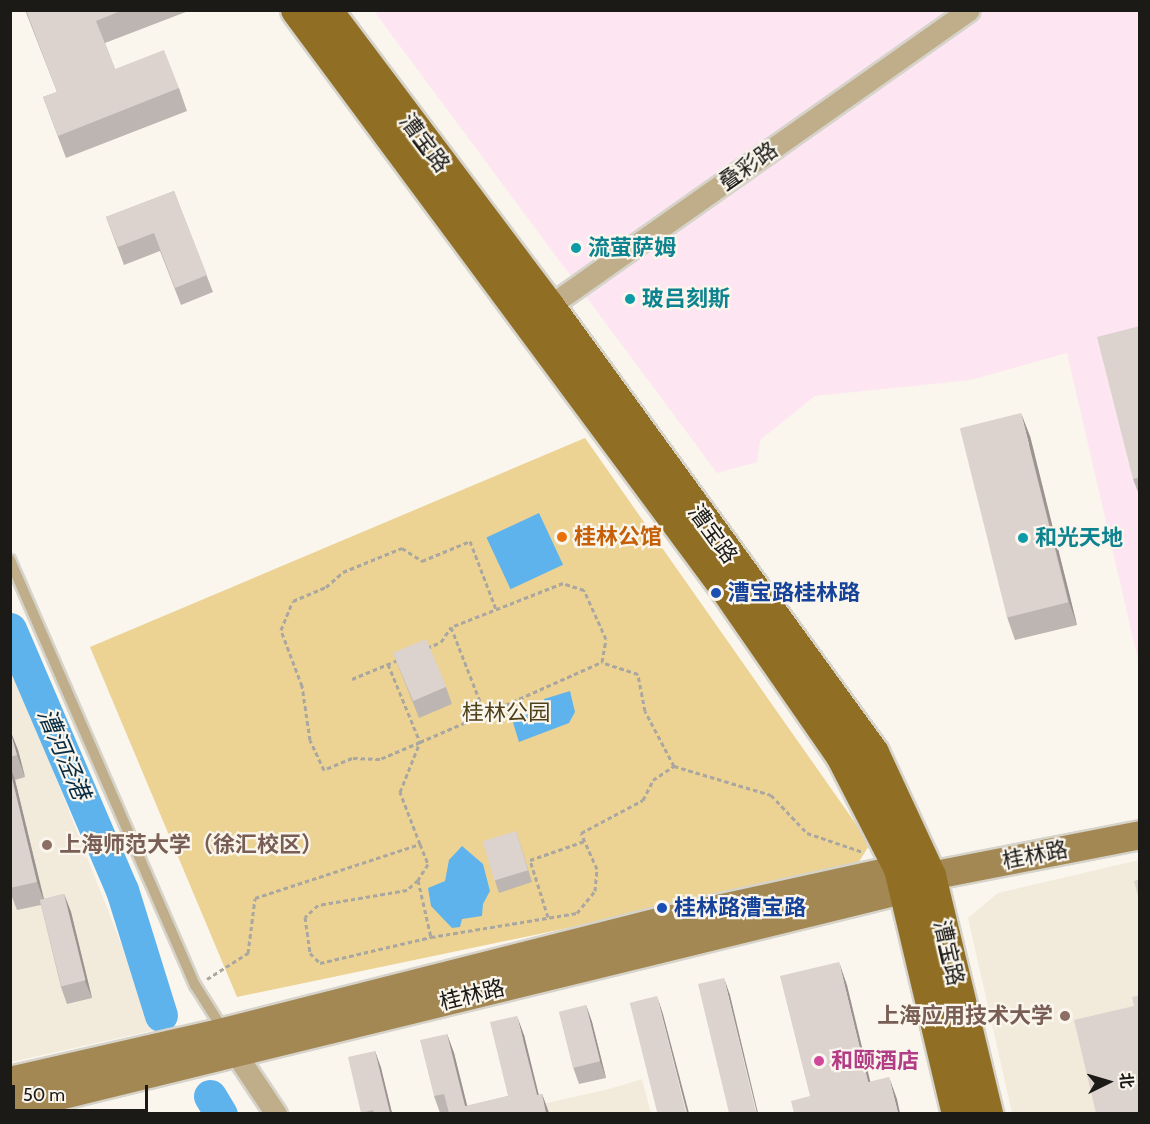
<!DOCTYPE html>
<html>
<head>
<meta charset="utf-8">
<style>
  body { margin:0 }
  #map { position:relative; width:1150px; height:1124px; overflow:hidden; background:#faf6ed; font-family:Cabin,"Noto Sans SC",sans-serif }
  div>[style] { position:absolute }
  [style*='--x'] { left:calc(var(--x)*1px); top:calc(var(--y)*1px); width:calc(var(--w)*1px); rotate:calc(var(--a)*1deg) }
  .commercial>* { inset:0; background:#fde5f1 }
  .built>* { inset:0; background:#f2ebdb }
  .green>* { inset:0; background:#ecd394 }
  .water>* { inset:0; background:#5fb3ec; transform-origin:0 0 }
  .river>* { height:33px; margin:-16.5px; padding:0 16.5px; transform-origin:16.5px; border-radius:16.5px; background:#5fb3ec }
  .path>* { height:3px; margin-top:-1.5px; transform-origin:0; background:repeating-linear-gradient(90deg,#aaa7a0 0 4.5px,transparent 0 7.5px) }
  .roads { filter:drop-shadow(2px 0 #d6d3cb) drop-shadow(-2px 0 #d6d3cb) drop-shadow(0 2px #d6d3cb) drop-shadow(0 -2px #d6d3cb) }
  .lane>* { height:10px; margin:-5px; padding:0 5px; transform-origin:5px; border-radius:5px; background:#c0ad8a }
  .street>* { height:21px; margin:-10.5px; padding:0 10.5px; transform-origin:10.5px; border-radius:10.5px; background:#c0ad8a }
  .secondary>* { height:28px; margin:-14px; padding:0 14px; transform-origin:14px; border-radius:14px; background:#a48853 }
  .primary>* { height:32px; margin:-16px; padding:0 16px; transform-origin:16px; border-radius:16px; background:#906e24 }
  .wall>* { inset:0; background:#bdb5b1 }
  .shaded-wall>* { inset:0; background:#9a9390 }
  .building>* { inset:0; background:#dcd2ce; transform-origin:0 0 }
  .dots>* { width:16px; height:16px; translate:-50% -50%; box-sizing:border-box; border:3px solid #faf6ed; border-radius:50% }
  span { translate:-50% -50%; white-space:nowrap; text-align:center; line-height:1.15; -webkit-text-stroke:4.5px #faf6ed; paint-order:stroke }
  .street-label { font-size:22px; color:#1b1a17 }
  .culture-label { font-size:22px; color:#0d838f; font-weight:700 }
  .left { translate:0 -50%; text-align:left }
  .food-label { font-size:22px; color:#c56008; font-weight:700 }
  .transit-label { font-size:22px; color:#164399; font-weight:700 }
  .park-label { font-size:22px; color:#4e4019 }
  .education-label { font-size:22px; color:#785e54; font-weight:700 }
  .right { translate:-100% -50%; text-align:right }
  .hotel-label { font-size:22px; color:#b23c85; font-weight:700 }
  .water-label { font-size:24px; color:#072c43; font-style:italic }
  .frame { position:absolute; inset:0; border:12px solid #1b1a17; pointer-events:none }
  .north { position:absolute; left:1078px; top:1052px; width:60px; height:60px; -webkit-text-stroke:4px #faf6ed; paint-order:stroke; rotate:85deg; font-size:16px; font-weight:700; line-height:24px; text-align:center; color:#1b1a17 }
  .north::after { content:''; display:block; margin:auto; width:21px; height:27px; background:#1b1a17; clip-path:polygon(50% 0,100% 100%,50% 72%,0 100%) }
  .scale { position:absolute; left:12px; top:1085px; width:136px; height:27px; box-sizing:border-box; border:3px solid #1b1a17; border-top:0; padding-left:8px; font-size:18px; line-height:21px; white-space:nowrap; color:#1b1a17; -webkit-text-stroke:4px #faf6ed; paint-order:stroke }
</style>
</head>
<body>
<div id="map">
  <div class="commercial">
    <div style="clip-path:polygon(374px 11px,1139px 11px,1139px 664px,1067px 353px,971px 380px,815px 396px,760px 440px,757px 462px,717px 473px)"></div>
  </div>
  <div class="built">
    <div style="clip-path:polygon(10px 661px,155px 1030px,11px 1062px,10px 1062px)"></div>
    <div style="clip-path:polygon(1139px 860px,1139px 1113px,1012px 1113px,968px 918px,998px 893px)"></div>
    <div style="clip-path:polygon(642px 1079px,651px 1113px,498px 1114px,609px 1089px)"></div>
  </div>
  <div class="green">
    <div style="clip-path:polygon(585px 438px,870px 844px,855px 868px,237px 997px,90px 647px)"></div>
  </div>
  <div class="water">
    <div style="left:539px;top:513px;width:57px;height:58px;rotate:65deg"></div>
    <div style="clip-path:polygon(570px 691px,575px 712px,569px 723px,519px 742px,510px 713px,528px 714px,544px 708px,544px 699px)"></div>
    <div style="clip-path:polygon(462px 846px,483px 864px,490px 891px,483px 904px,482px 916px,462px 919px,460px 927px,452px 928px,431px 906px,428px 888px,445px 881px,449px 860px)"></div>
  </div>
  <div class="river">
    <div style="--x:10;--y:629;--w:284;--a:66.8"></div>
    <div style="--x:122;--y:890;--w:131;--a:72.7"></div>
    <div style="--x:210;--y:1096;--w:21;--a:59"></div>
  </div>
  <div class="path">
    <div style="--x:427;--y:648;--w:15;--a:-23"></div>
    <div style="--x:441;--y:642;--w:18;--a:-56"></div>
    <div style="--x:388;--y:664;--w:84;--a:67.7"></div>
    <div style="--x:420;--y:742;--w:43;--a:157"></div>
    <div style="--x:380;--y:759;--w:28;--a:-178"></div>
    <div style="--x:352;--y:758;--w:30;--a:157"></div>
    <div style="--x:324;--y:770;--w:33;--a:-115"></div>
    <div style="--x:310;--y:740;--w:55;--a:-98.4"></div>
    <div style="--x:302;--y:686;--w:60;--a:-110.6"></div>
    <div style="--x:281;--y:630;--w:31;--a:-68"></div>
    <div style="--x:293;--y:601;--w:36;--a:-23"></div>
    <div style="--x:326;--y:587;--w:23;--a:-41"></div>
    <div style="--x:343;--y:572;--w:64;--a:-22.1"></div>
    <div style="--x:402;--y:548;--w:24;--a:33"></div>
    <div style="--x:422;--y:561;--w:52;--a:-22.6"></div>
    <div style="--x:470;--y:541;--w:73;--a:69.1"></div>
    <div style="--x:352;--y:679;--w:50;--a:-22.4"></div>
    <div style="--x:674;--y:766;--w:101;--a:16.6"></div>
    <div style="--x:771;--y:795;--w:52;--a:46.5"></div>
    <div style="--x:807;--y:833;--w:59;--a:18.7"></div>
    <div style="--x:420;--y:844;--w:22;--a:68"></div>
    <div style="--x:428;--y:864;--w:19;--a:122"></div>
    <div style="--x:418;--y:880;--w:58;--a:77.2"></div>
    <div style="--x:431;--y:937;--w:148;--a:-9.3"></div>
    <div style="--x:577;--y:913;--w:28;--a:-51"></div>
    <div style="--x:595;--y:891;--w:22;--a:-85"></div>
    <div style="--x:597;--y:869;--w:39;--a:-114"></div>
    <div style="--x:581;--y:833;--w:70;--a:-28"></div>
    <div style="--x:643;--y:800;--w:22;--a:-63"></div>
    <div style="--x:653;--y:780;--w:25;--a:-34"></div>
    <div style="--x:674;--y:766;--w:62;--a:-117.8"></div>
    <div style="--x:645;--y:711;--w:38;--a:-101"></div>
    <div style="--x:638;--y:674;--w:38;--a:-162"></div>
    <div style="--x:418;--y:880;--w:15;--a:138"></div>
    <div style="--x:407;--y:890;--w:90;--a:170.4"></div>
    <div style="--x:318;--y:905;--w:18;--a:137"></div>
    <div style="--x:305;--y:917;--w:36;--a:82"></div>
    <div style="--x:310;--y:953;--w:14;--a:45"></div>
    <div style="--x:320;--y:963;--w:114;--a:-13.2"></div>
    <div style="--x:548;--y:917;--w:60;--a:-107.5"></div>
    <div style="--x:530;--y:860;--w:58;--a:-19.1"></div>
    <div style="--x:207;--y:979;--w:49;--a:-32.4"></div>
    <div style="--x:248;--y:953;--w:55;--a:-82.7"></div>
    <div style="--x:255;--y:898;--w:174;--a:-18.1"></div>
    <div style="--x:420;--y:844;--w:56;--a:-111"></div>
    <div style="--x:400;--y:792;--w:54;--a:-68.2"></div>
    <div style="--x:420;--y:742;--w:71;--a:-23.3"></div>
    <div style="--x:485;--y:714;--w:128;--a:-24"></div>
    <div style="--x:602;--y:662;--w:23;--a:-80"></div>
    <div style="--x:606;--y:639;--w:54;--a:-114.2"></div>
    <div style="--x:584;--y:590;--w:22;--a:-162"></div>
    <div style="--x:563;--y:583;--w:120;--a:158.6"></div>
    <div style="--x:451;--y:627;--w:93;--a:68.7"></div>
  </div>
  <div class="roads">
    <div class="lane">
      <div style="--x:10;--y:560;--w:464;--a:66.5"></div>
      <div style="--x:195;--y:985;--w:54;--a:57.8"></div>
    </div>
    <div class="street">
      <div style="--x:538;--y:314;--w:527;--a:-35.2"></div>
      <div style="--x:228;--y:1042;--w:87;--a:56.3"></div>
    </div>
    <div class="secondary">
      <div style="--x:10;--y:1081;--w:220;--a:-12.9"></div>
      <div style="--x:224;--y:1032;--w:453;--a:-14.2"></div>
      <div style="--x:663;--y:921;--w:243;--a:-12.4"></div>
      <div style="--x:900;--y:869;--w:23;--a:13"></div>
      <div style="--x:10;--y:1108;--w:922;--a:-13.73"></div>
      <div style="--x:906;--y:889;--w:27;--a:-28"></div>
      <div style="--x:930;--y:876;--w:214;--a:-11"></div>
    </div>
    <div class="primary">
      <div style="--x:297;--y:10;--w:718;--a:53.43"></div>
      <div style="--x:725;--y:587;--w:206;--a:55.3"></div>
      <div style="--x:842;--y:756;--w:127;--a:62.8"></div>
      <div style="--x:900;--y:869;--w:252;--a:76.7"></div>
      <div style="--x:326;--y:10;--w:371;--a:53.1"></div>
      <div style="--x:549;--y:307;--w:551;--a:54"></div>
      <div style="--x:873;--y:753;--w:136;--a:65.1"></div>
      <div style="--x:930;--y:876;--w:245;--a:76.5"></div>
    </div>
  </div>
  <div class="wall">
    <div style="clip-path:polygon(25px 10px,191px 10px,105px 43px,115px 69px,179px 88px,187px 111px,66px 158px,43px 97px,57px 92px)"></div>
    <div style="clip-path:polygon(174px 191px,213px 292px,181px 305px,160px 251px,124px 265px,106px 217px)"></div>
    <div style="clip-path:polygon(1140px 326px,1140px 497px,1133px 479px)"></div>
    <div style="clip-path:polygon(1030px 436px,1077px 625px,1015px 640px,1007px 617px)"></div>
    <div style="clip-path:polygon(393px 653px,446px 687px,452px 704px,419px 718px)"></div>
    <div style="clip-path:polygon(10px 730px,18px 750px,25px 777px,15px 780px,44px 899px,64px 894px,71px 912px,92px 998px,67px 1004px,61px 987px,41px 905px,17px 910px,10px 892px)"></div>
    <div style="clip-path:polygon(516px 831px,532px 882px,499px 893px,495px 881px)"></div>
    <div style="clip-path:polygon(586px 1005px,592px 1022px,606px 1078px,579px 1084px,573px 1067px)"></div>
    <div style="clip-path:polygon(447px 1034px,454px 1053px,467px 1106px,508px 1096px,524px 1035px,539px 1095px,542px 1094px,549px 1113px,440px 1113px,434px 1096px)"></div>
    <div style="clip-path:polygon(375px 1051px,381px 1068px,392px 1113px,362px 1113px)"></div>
  </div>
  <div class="shaded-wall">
    <div style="clip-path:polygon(1021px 413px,1030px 436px,1077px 625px,1069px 602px)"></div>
    <div style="clip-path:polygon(10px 730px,18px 750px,25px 777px,17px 755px)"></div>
    <div style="clip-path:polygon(10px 766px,15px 780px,45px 904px,37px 882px,10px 770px)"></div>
    <div style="clip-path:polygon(64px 894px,71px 912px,92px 998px,85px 981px)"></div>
    <div style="clip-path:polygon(839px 962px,847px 985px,876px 1105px,868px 1082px)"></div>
    <div style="clip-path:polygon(724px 978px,730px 995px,758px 1113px,757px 1113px)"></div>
    <div style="clip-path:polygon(657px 996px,663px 1014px,689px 1113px,687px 1113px)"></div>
    <div style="clip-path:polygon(586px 1005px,592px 1022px,606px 1078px,600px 1061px)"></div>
    <div style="clip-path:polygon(517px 1016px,524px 1035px,543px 1113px,537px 1095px)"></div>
    <div style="clip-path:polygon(447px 1034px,454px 1053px,469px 1113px,465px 1106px)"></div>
    <div style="clip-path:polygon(375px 1051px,381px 1068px,392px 1113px,390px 1113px)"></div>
    <div style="clip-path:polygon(889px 1077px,897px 1099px,900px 1113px,898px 1113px)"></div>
    <div style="clip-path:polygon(542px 1094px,549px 1113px,546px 1113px)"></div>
  </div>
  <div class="building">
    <div style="clip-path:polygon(26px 10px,123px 10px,96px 21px,115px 69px,164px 50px,179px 88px,58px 136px,43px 97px,57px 92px)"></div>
    <div style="clip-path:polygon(174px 191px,207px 275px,175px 288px,154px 233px,118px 247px,106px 217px)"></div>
    <div style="clip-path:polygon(1140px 326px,1140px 477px,1133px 479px,1097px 337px)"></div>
    <div style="left:1021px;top:413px;width:195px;height:63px;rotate:76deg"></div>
    <div style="left:426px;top:639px;width:52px;height:36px;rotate:67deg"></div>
    <div style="clip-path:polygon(10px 731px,17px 755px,10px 757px)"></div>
    <div style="clip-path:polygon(10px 770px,37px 882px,10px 888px)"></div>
    <div style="left:516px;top:831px;width:41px;height:35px;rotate:73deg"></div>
    <div style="clip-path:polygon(1140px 879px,1140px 903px,1134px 881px)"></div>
    <div style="left:64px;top:894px;width:89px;height:25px;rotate:76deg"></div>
    <div style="clip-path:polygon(839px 962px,868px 1082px,889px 1077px,898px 1113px,794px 1113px,791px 1101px,810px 1096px,780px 976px)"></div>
    <div style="clip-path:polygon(724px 978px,756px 1112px,750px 1113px,729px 1113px,698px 984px)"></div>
    <div style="clip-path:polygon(1140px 995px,1140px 1113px,1096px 1113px,1074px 1020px,1134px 1006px,1132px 997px)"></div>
    <div style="left:657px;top:996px;width:121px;height:28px;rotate:76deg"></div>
    <div style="left:586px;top:1005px;width:58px;height:28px;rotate:76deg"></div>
    <div style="clip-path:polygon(517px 1016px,537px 1095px,542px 1094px,546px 1113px,449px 1113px,444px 1094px,434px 1096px,420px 1040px,447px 1034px,465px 1106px,508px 1096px,490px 1022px)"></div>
    <div style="clip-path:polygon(375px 1051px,390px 1113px,374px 1113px,373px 1110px,361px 1113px,348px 1057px)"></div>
  </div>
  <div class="dots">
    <div style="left:576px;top:248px;background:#0f9aa8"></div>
    <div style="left:630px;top:299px;background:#0f9aa8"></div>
    <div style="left:562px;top:537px;background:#e8710a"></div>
    <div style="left:1023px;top:538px;background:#0f9aa8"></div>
    <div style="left:716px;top:593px;background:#1a4fb4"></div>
    <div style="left:47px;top:845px;background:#8d6e63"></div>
    <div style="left:662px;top:908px;background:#1a4fb4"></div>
    <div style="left:1065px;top:1016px;background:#8d6e63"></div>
    <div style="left:819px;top:1061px;background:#d1479c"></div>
  </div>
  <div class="street-label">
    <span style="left:425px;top:143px;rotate:53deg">漕宝路</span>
    <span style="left:748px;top:166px;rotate:-35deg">叠彩路</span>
    <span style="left:713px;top:534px;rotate:54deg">漕宝路</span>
    <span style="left:1035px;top:855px;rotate:-11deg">桂林路</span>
    <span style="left:949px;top:953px;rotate:77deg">漕宝路</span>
    <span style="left:472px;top:995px;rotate:-14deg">桂林路</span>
  </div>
  <div class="culture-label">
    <span class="left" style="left:588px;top:248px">流萤萨姆</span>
    <span class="left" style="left:642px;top:299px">玻吕刻斯</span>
    <span class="left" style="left:1035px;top:538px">和光天地</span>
  </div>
  <div class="food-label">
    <span class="left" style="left:574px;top:537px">桂林公馆</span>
  </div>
  <div class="transit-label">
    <span class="left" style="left:728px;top:593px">漕宝路桂林路</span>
    <span class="left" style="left:674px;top:908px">桂林路漕宝路</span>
  </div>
  <div class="park-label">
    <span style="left:506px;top:713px">桂林公园</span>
  </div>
  <div class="education-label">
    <span class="left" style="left:59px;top:845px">上海师范大学（徐汇校区）</span>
    <span class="right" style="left:1053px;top:1016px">上海应用技术大学</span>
  </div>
  <div class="hotel-label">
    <span class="left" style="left:831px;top:1061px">和颐酒店</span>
  </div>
  <div class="water-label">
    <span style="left:64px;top:754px;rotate:67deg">漕河泾港</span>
  </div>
  <div class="frame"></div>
  <div class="north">北</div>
  <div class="scale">50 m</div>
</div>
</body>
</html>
